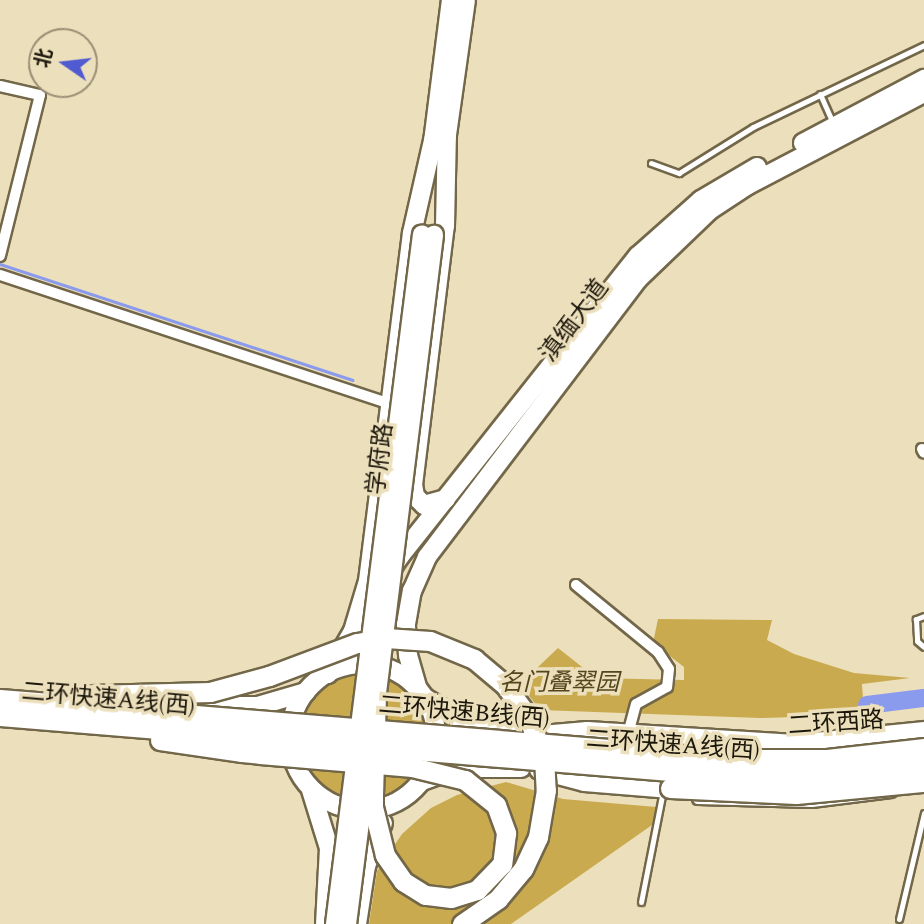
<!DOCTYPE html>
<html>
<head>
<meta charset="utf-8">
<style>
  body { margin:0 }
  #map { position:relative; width:924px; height:924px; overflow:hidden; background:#ecdfbc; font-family:Spectral,"Noto Sans SC",serif }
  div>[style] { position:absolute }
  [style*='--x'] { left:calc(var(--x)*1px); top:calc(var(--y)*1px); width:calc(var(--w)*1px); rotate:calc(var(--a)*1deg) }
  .green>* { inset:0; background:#caaa4e }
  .round { border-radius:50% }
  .stream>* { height:2.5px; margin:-1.25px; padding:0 1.25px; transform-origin:1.25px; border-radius:1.25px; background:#8a9aed }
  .river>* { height:18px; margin:-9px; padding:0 9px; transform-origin:9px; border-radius:9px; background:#8a9aed }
  .roads { filter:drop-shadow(2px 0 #736749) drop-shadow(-2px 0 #736749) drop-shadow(0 2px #736749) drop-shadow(0 -2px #736749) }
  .lane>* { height:5px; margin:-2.5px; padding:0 2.5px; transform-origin:2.5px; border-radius:2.5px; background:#fff }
  .street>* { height:10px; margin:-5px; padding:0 5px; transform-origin:5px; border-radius:5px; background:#fff }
  .primary>* { height:18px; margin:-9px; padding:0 9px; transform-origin:9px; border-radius:9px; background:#fff }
  .primary>.ring { margin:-9px; padding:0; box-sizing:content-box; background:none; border:18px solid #fff; border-radius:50% }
  .highway>* { height:19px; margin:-9.5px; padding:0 9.5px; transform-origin:9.5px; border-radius:9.5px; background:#fff }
  .bridges { filter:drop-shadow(2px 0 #736749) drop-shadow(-2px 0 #736749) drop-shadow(0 2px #736749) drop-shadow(0 -2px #736749) }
  .primary-bridge>* { height:18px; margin:-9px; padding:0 9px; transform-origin:9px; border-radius:9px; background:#fff }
  .highway-bridge>* { height:19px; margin:-9.5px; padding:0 9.5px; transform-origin:9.5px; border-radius:9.5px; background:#fff }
  span { translate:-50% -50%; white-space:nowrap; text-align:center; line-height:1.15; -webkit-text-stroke:7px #ecdfbc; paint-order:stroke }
  .street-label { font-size:24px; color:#1c170b }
  .park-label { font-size:24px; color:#53451c; font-style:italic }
  .north { position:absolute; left:28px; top:28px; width:70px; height:70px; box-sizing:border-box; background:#ecdfbc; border:2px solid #998f75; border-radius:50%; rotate:284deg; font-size:19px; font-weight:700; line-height:28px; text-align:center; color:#1c170b }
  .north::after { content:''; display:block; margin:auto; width:24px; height:32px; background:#515bd1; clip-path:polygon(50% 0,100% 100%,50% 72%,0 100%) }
</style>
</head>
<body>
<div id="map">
  <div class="green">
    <div style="clip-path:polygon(658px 619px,772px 620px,767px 640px,794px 654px,854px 673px,910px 678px,862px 684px,864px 715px,760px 718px,540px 710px,520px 684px,558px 648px,596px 678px,684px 680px,684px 667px,653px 643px)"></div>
    <div class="round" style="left:300px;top:674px;width:126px;height:126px"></div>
    <div style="clip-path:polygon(506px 782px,563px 799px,656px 807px,652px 825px,511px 924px,369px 924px,377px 871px,402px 834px,431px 808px,457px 795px)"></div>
  </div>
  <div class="stream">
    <div style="--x:0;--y:264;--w:371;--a:18.2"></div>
  </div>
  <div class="river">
    <div style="--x:867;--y:705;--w:57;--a:-7"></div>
  </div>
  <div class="roads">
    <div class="lane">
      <div style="--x:820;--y:94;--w:32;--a:66"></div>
      <div style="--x:651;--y:163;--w:30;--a:20"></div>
      <div style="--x:679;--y:173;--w:87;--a:-31.9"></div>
      <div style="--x:753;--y:127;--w:190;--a:-25.6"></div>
      <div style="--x:924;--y:616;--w:9;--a:159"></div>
      <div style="--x:916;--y:619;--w:22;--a:87"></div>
      <div style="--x:917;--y:641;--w:9;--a:41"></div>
      <div style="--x:641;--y:902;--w:108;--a:-78.8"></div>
      <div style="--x:899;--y:919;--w:109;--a:-76.7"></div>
    </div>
    <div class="street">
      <div style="--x:0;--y:86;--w:41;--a:12.7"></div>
      <div style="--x:40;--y:95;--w:166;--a:104"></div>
      <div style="--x:0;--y:275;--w:411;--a:18.3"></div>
      <div style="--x:922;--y:449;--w:4;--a:63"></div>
      <div style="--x:576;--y:585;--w:106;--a:39.3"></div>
      <div style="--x:658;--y:652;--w:20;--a:57"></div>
      <div style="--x:669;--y:669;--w:18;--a:96"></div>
      <div style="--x:667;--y:687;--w:35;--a:151"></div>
      <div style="--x:636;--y:704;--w:23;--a:105"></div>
      <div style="--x:698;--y:799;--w:114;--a:1.5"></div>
      <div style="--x:812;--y:802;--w:80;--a:-7.2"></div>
    </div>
    <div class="primary">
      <div style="--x:433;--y:142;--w:143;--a:-82.8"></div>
      <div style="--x:446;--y:142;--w:143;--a:-82"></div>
      <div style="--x:803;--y:143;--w:137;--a:-27.9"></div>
      <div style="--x:446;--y:499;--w:23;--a:165"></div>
      <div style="--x:424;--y:505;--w:13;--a:-135"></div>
      <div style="--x:415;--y:496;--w:11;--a:-100"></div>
      <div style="--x:413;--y:485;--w:261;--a:-83"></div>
      <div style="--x:445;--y:226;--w:93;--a:-88.8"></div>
      <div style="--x:356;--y:623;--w:80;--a:-56.7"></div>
      <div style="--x:400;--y:556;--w:383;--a:-51.6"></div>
      <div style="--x:638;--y:256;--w:84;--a:-41.6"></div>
      <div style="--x:701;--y:200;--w:65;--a:-30.5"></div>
      <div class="ring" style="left:290px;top:664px;width:128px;height:128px"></div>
      <div style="--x:328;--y:674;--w:50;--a:-59.8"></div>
      <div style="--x:353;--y:631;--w:52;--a:-73.3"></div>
      <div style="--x:368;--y:581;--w:351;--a:-82.8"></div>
      <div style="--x:412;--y:233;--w:104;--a:-77.2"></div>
      <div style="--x:418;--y:690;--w:36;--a:-106"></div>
      <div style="--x:408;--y:655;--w:31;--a:-94"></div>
      <div style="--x:406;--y:624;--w:34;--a:-80"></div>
      <div style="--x:412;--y:591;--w:37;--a:-66"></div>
      <div style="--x:427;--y:557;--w:349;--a:-52.8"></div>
      <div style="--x:638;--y:279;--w:100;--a:-43.8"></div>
      <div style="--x:710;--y:210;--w:45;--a:-33.3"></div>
      <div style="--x:748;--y:185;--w:199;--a:-27.6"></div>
      <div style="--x:425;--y:698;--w:44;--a:31.2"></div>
      <div style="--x:463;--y:721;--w:61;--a:11.3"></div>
      <div style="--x:193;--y:706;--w:65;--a:0"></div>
      <div style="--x:258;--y:706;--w:50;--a:-16.3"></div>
      <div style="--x:422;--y:781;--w:38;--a:-20"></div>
      <div style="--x:458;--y:768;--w:63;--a:0"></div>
      <div style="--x:311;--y:790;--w:61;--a:72.8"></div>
      <div style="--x:329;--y:848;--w:76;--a:93"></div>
      <div style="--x:357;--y:924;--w:59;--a:-81.2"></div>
      <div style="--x:366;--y:866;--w:46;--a:-68.4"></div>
    </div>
    <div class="highway">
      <div style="--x:541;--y:735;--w:46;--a:-5"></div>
      <div style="--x:587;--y:731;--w:208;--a:3.6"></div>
      <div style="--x:795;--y:744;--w:130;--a:-5.8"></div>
      <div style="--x:539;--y:769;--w:47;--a:14.9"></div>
      <div style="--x:584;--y:781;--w:86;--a:4.7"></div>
    </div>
  </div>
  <div class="bridges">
    <div class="primary-bridge">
      <div style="--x:375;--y:709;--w:478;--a:-82.9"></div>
      <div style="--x:335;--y:924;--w:695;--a:-82.81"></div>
      <div style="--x:347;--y:924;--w:150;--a:-82.7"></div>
    </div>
    <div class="highway-bridge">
      <div style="--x:92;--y:695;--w:118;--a:-1.5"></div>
      <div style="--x:210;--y:692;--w:61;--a:-15.2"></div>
      <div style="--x:269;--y:676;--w:94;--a:-20.6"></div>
      <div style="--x:357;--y:643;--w:29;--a:-10"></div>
      <div style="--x:386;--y:638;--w:44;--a:3.9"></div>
      <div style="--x:430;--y:641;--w:48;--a:22.2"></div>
      <div style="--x:474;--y:659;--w:40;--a:40"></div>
      <div style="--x:505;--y:685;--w:37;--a:54"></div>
      <div style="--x:527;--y:715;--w:45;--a:68"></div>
      <div style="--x:544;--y:757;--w:33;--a:87"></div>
      <div style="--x:546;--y:790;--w:48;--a:99.7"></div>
      <div style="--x:538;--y:837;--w:35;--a:115"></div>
      <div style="--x:523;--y:869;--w:39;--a:130"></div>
      <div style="--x:498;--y:899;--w:44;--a:145.2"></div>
      <div style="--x:0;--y:699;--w:734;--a:4.69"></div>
      <div style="--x:732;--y:759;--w:95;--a:0"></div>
      <div style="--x:827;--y:759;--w:98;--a:-6.5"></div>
      <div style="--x:0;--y:716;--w:733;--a:4.69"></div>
      <div style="--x:731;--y:776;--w:97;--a:0"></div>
      <div style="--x:828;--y:776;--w:97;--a:-6.5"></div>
      <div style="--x:160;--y:740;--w:83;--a:8.3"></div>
      <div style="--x:242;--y:752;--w:18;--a:6"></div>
      <div style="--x:260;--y:754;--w:153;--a:4.9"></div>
      <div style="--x:412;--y:767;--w:55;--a:13.8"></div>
      <div style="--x:465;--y:780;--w:40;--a:39"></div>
      <div style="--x:496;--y:805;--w:30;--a:70"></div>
      <div style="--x:506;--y:833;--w:31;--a:97"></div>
      <div style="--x:502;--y:864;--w:36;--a:134"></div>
      <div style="--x:477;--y:890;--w:27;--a:163"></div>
      <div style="--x:451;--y:898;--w:26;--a:-173"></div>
      <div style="--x:425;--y:895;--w:26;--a:-148"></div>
      <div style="--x:403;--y:881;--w:32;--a:-125"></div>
      <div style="--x:385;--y:855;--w:49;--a:-104"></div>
      <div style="--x:373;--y:807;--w:12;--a:-90"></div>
      <div style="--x:373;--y:795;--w:99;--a:-88.3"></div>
      <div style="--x:670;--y:788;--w:126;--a:2.7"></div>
      <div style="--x:796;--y:794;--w:129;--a:-5.4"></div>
    </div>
  </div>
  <div class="street-label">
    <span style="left:575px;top:321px;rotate:-53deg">滇缅大道</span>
    <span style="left:381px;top:459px;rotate:-83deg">学府路</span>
    <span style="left:108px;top:700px;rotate:5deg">二环快速A线(西)</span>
    <span style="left:464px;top:713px;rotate:5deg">二环快速B线(西)</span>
    <span style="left:836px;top:724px;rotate:-4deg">二环西路</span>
    <span style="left:673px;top:746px;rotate:4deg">二环快速A线(西)</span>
  </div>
  <div class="park-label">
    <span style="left:559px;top:684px">名门叠翠园</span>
  </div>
  <div class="north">北</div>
</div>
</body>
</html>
